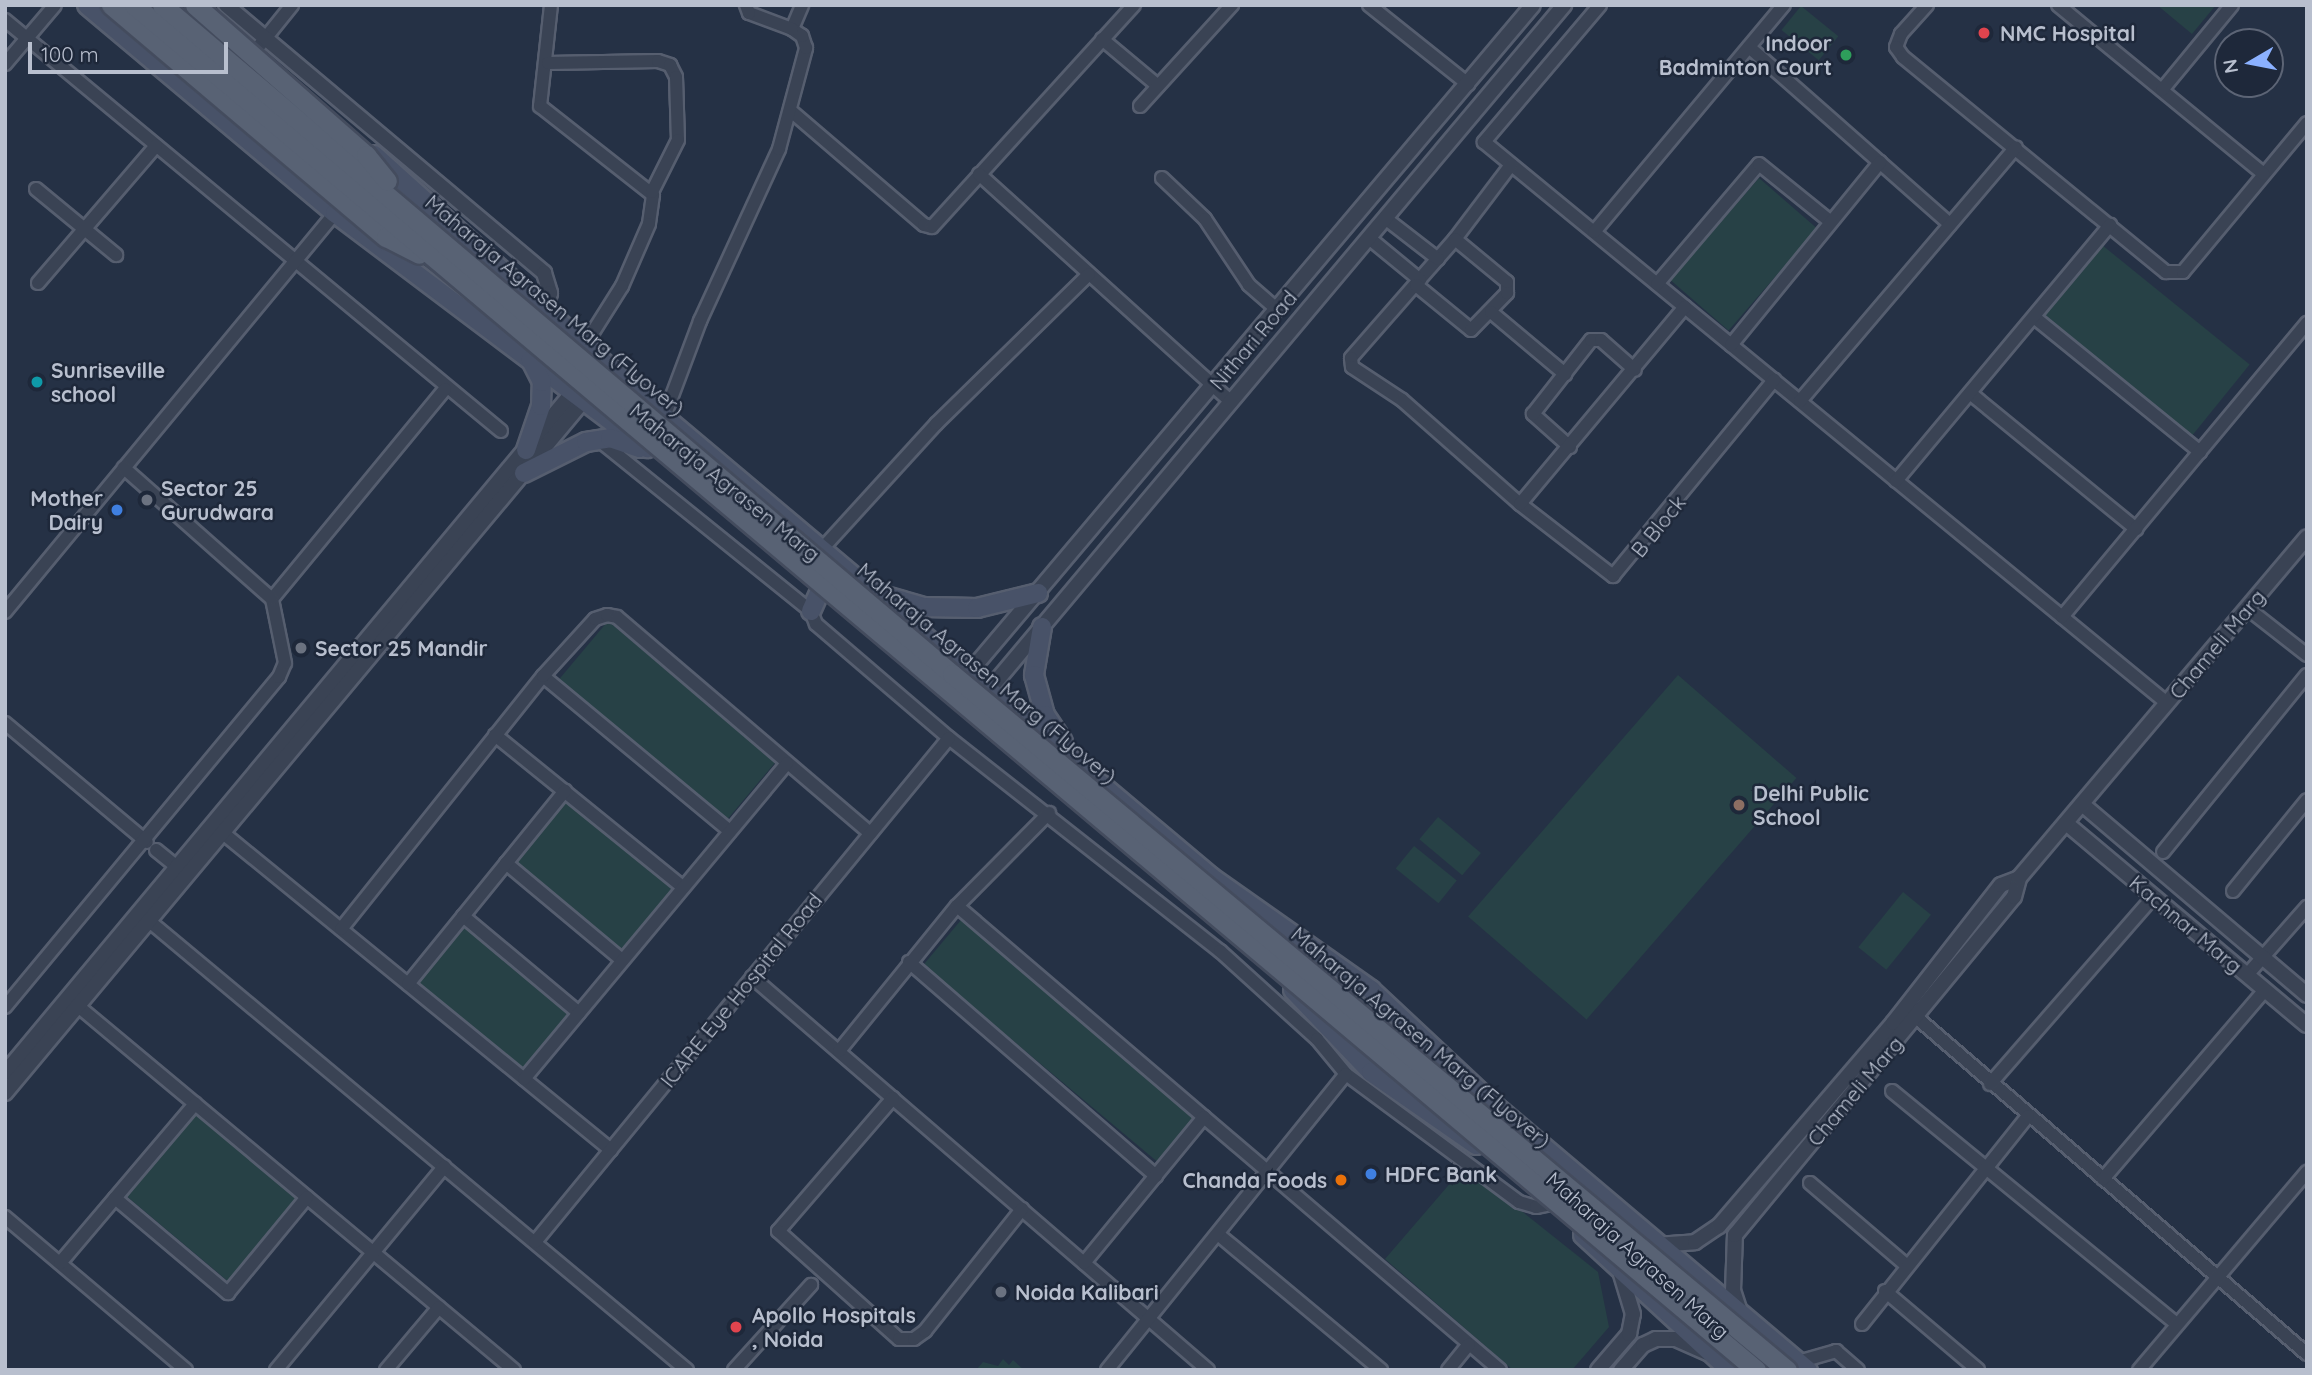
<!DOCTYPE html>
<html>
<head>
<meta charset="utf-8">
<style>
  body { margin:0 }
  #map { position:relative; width:2312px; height:1375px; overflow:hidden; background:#253145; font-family:Quicksand,sans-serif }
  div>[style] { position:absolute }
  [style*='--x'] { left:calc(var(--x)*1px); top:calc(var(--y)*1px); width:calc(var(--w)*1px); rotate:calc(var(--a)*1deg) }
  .green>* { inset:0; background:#274146; transform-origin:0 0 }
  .roads { filter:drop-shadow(2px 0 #565e6f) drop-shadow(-2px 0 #565e6f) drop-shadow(0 2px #565e6f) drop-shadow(0 -2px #565e6f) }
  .minor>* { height:12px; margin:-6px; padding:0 6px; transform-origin:6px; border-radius:6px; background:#3a4354 }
  .tertiary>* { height:14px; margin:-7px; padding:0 7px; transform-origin:7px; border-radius:7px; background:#3a4354 }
  .secondary>* { height:18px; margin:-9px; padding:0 9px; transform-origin:9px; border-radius:9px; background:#485268 }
  .bridges { filter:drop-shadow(2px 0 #444c5e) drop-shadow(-2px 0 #444c5e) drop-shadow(0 2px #444c5e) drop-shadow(0 -2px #444c5e) }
  .primary-bridge>* { height:19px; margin:-9.5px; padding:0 9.5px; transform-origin:9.5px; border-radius:9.5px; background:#586274 }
  .dots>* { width:19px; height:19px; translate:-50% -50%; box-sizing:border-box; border:4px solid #1e283a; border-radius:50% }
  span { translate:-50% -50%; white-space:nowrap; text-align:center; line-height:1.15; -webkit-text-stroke:5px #1e283a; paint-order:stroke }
  .poi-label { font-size:21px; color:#b8bfce; font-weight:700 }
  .left { translate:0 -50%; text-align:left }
  .right { translate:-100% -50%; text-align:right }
  .street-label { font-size:21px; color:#b8bfce }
  .frame { position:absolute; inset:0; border:7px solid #b8bfce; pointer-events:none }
  .north { position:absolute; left:2214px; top:28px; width:70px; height:70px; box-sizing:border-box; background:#1e283a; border:2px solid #5c6475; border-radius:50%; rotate:260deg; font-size:19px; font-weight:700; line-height:28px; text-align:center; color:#b8bfce }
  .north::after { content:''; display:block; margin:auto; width:24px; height:32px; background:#8bb1ff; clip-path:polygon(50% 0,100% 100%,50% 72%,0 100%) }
  .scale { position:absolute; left:28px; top:42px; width:200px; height:32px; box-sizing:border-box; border:4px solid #b8bfce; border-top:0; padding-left:9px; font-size:21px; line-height:24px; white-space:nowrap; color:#b8bfce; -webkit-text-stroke:5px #1e283a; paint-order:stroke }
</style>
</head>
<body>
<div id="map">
  <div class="green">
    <div style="clip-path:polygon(2157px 5px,2216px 5px,2192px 34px)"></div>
    <div style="left:1801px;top:6px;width:48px;height:31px;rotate:39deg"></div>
    <div style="left:1759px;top:178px;width:77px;height:135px;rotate:41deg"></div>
    <div style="left:2102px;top:245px;width:190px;height:91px;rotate:39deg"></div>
    <div style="left:608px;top:621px;width:219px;height:79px;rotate:40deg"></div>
    <div style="left:1678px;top:675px;width:157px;height:320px;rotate:41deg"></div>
    <div style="left:566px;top:800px;width:140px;height:80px;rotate:40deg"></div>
    <div style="left:1438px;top:817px;width:56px;height:29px;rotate:40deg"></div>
    <div style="left:1414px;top:846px;width:55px;height:29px;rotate:39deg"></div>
    <div style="left:1903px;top:892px;width:36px;height:71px;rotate:39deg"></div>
    <div style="left:961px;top:920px;width:305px;height:59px;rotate:40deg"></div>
    <div style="left:465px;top:927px;width:135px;height:72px;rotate:40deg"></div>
    <div style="left:197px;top:1113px;width:133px;height:109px;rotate:40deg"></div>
    <div style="clip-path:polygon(1465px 1166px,1598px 1272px,1609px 1327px,1572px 1370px,1513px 1370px,1385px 1259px)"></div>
    <div style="clip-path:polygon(1003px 1359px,1009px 1365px,1013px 1360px,1024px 1370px,976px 1370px,983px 1362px,998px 1366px)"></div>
  </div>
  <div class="roads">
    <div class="minor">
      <div style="--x:551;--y:5;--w:102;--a:96.2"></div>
      <div style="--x:540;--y:106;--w:144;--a:38.2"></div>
      <div style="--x:653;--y:195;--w:29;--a:98"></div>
      <div style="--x:649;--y:224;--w:68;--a:113.5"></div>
      <div style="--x:622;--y:286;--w:73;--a:122.2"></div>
      <div style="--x:1369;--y:5;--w:127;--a:38.6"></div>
      <div style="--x:1600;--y:5;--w:180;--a:130.3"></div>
      <div style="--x:1484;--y:142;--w:884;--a:39.4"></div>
      <div style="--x:1927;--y:5;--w:39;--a:132"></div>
      <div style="--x:1901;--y:34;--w:14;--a:111"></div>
      <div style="--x:1896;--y:47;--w:12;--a:55"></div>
      <div style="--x:1903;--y:57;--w:340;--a:39.3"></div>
      <div style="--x:2166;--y:272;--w:17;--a:0"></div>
      <div style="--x:2183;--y:272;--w:194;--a:-50.2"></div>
      <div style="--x:2058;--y:5;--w:266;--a:39.4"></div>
      <div style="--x:5;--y:20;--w:644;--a:39.65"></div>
      <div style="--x:792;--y:29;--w:26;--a:-67"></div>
      <div style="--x:1102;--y:39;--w:73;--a:40"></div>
      <div style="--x:1749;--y:47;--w:268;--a:41.4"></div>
      <div style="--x:247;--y:61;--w:72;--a:-51.2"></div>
      <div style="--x:548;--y:63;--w:110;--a:-1"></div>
      <div style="--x:658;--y:61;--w:13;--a:18"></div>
      <div style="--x:670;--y:65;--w:13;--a:63"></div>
      <div style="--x:676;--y:77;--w:63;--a:88.2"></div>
      <div style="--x:678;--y:140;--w:58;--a:116.6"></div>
      <div style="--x:5;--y:64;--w:77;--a:-49.7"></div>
      <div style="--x:2162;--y:90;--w:110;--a:-50.5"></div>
      <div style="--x:1140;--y:106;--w:137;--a:-47.7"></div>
      <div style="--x:791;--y:111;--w:175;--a:40.6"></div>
      <div style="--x:924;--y:225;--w:8;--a:14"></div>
      <div style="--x:932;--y:227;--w:300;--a:-47.7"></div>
      <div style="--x:1511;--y:165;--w:93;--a:127.1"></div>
      <div style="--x:1455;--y:239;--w:158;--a:131.2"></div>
      <div style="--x:1351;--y:358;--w:9;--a:84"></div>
      <div style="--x:1352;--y:367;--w:60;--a:33.4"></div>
      <div style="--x:1402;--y:400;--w:157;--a:41.4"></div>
      <div style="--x:1520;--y:504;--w:118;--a:37.7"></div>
      <div style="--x:1613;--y:576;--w:254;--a:-50.6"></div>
      <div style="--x:979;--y:174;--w:340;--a:42.1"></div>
      <div style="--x:1162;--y:178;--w:59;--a:43.6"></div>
      <div style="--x:1205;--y:219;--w:79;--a:56.3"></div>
      <div style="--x:1249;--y:285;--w:38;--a:41"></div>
      <div style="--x:36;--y:189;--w:104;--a:39.5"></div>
      <div style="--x:1385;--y:218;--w:67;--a:37.7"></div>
      <div style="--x:1594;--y:232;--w:296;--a:-50.1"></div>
      <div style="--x:1369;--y:238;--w:66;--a:39.5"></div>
      <div style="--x:38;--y:283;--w:181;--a:-49.3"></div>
      <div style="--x:1657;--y:284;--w:157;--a:-49.6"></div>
      <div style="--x:1759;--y:164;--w:92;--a:38.9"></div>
      <div style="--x:1416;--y:285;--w:71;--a:39.3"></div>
      <div style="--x:1471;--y:330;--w:52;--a:-45.8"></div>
      <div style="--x:1507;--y:293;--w:11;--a:-90"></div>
      <div style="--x:1507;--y:282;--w:67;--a:-140.4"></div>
      <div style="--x:1491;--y:312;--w:97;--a:40"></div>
      <div style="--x:2034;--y:317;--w:214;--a:39.1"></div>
      <div style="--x:1731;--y:345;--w:236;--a:-50.8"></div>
      <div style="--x:1970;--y:393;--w:215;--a:39.3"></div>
      <div style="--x:1800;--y:401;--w:333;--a:-49.6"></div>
      <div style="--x:664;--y:417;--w:103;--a:-69.4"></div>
      <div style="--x:700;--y:321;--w:189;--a:-65.3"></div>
      <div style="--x:779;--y:149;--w:105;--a:-75"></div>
      <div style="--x:806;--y:48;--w:13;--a:-108"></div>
      <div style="--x:802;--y:36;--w:12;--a:-145"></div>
      <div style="--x:792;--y:29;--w:46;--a:-159.6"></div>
      <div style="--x:749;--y:13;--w:9;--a:-111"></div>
      <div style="--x:599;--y:440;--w:272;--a:38.9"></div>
      <div style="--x:811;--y:611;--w:14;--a:69"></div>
      <div style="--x:816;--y:624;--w:175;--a:40.6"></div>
      <div style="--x:949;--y:738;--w:345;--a:38.2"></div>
      <div style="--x:1220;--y:951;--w:131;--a:42.2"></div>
      <div style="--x:1317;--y:1039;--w:45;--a:50.4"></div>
      <div style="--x:1346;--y:1074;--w:215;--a:36.5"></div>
      <div style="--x:1519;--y:1202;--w:18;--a:16"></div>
      <div style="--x:1536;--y:1207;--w:15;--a:-11"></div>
      <div style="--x:1570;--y:447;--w:50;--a:-138.3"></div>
      <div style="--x:1533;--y:414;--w:94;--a:-51.9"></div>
      <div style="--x:1591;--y:340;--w:10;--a:0"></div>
      <div style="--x:1601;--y:340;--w:45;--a:41.4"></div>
      <div style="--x:1896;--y:481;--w:334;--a:-50.1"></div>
      <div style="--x:1520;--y:504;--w:257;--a:-50.1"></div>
      <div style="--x:821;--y:550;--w:171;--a:-47.6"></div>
      <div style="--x:936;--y:424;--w:214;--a:-44.4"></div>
      <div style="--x:272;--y:599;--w:272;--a:-50.5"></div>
      <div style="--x:2247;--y:608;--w:76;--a:38.1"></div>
      <div style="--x:5;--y:612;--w:518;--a:-50.41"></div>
      <div style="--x:2062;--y:617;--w:383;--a:-50.2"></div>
      <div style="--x:543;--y:676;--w:243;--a:39.7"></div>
      <div style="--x:5;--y:723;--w:185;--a:40"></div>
      <div style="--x:495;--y:735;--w:242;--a:39"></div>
      <div style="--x:223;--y:833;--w:501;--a:39.25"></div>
      <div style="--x:156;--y:850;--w:36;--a:39"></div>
      <div style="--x:2163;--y:852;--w:228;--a:-50.9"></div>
      <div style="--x:506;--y:863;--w:151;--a:39.9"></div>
      <div style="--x:2233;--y:891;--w:117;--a:-50.9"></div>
      <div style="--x:957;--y:906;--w:714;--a:40.51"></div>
      <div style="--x:142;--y:915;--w:710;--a:39.86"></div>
      <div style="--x:463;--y:916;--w:151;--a:39.9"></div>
      <div style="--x:341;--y:929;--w:324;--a:-51.4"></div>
      <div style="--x:543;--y:676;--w:77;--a:-47.6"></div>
      <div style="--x:595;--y:619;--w:13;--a:-18"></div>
      <div style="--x:607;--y:615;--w:10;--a:11"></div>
      <div style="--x:617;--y:617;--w:333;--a:40.5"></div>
      <div style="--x:909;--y:962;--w:327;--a:40.9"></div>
      <div style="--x:2247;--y:975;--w:91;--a:-48.6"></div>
      <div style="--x:752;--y:977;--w:602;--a:40.76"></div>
      <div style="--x:408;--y:984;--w:249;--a:-50.9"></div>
      <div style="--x:78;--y:1006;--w:568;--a:39.86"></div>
      <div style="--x:5;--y:1007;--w:429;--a:-50.3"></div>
      <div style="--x:279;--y:677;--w:15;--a:-67"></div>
      <div style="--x:285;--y:663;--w:65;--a:-101.5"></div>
      <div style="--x:272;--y:599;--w:198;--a:-138.5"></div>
      <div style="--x:1909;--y:1011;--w:525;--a:40.76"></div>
      <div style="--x:839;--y:1051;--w:187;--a:-50.9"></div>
      <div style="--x:957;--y:906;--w:131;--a:-45.3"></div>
      <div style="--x:524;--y:1079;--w:411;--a:-50.2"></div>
      <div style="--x:1990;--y:1084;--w:249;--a:-48.9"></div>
      <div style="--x:1892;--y:1091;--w:368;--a:39.3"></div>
      <div style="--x:893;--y:1098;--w:176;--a:130.8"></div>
      <div style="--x:778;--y:1231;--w:162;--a:41.8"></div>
      <div style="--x:899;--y:1339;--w:15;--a:0"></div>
      <div style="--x:914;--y:1339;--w:14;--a:-36"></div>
      <div style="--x:925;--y:1331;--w:156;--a:-51.5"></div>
      <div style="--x:2103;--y:1179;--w:249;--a:-49.4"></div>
      <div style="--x:1810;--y:1183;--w:126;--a:40.5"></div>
      <div style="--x:115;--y:1198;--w:148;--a:40.1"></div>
      <div style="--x:228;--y:1293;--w:124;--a:-50.5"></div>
      <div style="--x:5;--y:1217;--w:237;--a:40.2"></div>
      <div style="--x:1219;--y:1235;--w:211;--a:39.8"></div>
      <div style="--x:535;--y:1242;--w:652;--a:-50.6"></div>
      <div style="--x:60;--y:1263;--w:209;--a:-49.7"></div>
      <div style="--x:1084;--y:1263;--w:189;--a:-50.6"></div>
      <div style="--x:1885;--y:1291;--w:122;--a:40.3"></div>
      <div style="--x:1862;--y:1324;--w:266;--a:-51.4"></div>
      <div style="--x:1798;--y:1362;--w:40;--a:-16"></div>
      <div style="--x:1836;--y:1351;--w:29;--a:41"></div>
      <div style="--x:276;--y:1370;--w:264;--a:-50.4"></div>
      <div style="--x:386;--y:1370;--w:82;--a:-49.9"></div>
      <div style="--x:734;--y:1370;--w:115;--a:-47.8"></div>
      <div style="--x:1107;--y:1370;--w:380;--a:-51.1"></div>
      <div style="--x:1448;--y:1370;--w:33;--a:-51"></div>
      <div style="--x:2139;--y:1370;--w:260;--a:-49.7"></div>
    </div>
    <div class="tertiary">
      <div style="--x:226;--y:5;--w:416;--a:40.1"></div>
      <div style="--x:544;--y:273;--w:21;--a:73"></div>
      <div style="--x:550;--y:293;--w:21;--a:104"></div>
      <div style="--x:963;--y:680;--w:883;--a:-49.82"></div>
      <div style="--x:983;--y:697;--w:904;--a:-49.98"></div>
      <div style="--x:2082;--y:804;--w:295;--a:40.3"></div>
      <div style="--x:2066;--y:823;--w:314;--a:40"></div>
      <div style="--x:5;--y:1073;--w:887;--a:-50.17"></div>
      <div style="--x:5;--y:1093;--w:903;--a:-50.12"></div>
      <div style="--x:1656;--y:1245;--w:39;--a:-4"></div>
      <div style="--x:1695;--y:1242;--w:29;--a:-34"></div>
      <div style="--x:1719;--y:1226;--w:267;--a:-49.4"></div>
      <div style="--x:1893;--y:1023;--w:175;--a:-52"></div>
      <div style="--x:2001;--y:885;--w:19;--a:-21"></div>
      <div style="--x:1741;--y:1315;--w:25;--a:-108"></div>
      <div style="--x:1733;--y:1291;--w:56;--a:-88"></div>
      <div style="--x:1735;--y:1235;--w:438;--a:-50.5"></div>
      <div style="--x:2014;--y:897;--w:20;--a:-75"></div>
      <div style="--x:2019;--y:878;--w:446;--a:-49.8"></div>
      <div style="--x:1598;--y:1370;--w:48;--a:-49.3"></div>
      <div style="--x:1629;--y:1334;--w:20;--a:-79"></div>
      <div style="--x:1633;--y:1314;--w:45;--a:-106.8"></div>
      <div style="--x:1621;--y:1370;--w:33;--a:-49"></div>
      <div style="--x:1643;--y:1345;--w:14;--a:-25"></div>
      <div style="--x:1656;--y:1339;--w:20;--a:0"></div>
      <div style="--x:1676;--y:1339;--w:34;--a:24"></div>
    </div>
    <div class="secondary">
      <div style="--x:87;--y:5;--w:324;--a:40"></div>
      <div style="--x:335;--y:213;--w:391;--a:37"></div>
      <div style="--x:374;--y:155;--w:391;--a:42.1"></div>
      <div style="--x:664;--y:417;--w:715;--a:40.06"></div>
      <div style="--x:1211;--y:877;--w:196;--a:35.2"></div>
      <div style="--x:1371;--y:990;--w:168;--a:43.1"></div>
      <div style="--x:1494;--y:1105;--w:411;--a:40.2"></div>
      <div style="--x:526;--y:450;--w:46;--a:-71.2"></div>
      <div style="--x:541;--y:406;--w:24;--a:-88"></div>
      <div style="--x:542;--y:382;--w:25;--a:-117"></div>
      <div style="--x:524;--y:473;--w:69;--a:-26.6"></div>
      <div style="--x:586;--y:442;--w:24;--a:-9"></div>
      <div style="--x:610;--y:438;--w:31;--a:19"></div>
      <div style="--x:882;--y:595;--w:44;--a:15.9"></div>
      <div style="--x:924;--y:607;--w:53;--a:1.1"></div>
      <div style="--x:977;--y:608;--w:63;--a:-13.8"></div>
      <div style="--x:811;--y:611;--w:24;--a:-66"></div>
      <div style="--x:1042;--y:627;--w:49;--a:99.5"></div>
      <div style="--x:1034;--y:675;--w:41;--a:74.6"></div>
      <div style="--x:1045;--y:715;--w:32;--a:56"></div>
      <div style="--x:1293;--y:990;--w:113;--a:46.4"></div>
      <div style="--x:1371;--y:1072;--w:128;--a:34.8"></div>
      <div style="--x:1395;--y:1053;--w:21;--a:-17"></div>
      <div style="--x:1415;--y:1047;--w:34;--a:36"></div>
      <div style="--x:1583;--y:1235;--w:200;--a:42.6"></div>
    </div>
  </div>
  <div class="bridges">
    <div class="primary-bridge">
      <div style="--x:111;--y:5;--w:360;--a:40.2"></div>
      <div style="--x:386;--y:237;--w:37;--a:27"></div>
      <div style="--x:134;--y:5;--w:2120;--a:40.08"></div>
      <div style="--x:162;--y:5;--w:1035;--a:40.26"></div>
      <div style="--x:952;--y:674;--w:1087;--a:39.81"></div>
      <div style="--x:195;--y:5;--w:227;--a:41.3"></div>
      <div style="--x:366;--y:155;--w:33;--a:51"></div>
    </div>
  </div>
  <div class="dots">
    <div style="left:1984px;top:33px;background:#e0444e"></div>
    <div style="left:1846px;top:55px;background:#2e9e5b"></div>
    <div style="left:37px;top:382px;background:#0f9aa8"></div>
    <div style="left:147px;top:500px;background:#6b7280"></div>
    <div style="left:117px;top:510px;background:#3f7fe0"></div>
    <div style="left:301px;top:648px;background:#6b7280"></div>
    <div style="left:1739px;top:805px;background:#8d6e63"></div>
    <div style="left:1371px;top:1174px;background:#3f7fe0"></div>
    <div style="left:1341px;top:1180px;background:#e8710a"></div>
    <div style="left:1001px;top:1292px;background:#6b7280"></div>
    <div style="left:736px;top:1327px;background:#e0444e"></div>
  </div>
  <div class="poi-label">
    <span class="left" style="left:2000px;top:33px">NMC Hospital</span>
    <span class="right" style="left:1832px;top:55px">Indoor<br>Badminton Court</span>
    <span class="left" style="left:51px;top:382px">Sunriseville<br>school</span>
    <span class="left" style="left:161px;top:500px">Sector 25<br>Gurudwara</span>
    <span class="right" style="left:103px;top:510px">Mother<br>Dairy</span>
    <span class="left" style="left:315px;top:648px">Sector 25 Mandir</span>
    <span class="left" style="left:1753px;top:805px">Delhi Public<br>School</span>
    <span class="left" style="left:1385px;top:1174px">HDFC Bank</span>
    <span class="right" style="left:1327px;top:1180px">Chanda Foods</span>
    <span class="left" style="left:1015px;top:1292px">Noida Kalibari</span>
    <span class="left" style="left:752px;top:1327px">Apollo Hospitals<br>, Noida</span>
  </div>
  <div class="street-label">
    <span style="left:555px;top:305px;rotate:40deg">Maharaja Agrasen Marg (Flyover)</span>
    <span style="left:1253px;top:340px;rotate:-50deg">Nithari Road</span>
    <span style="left:725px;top:482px;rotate:39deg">Maharaja Agrasen Marg</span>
    <span style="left:1658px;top:526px;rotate:-51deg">B Block</span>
    <span style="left:2217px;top:644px;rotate:-50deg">Chameli Marg</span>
    <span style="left:987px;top:673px;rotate:40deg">Maharaja Agrasen Marg (Flyover)</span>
    <span style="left:2186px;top:924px;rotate:40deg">Kachnar Marg</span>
    <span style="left:741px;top:990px;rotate:-51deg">ICARE Eye Hospital Road</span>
    <span style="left:1421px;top:1037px;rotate:40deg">Maharaja Agrasen Marg (Flyover)</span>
    <span style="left:1855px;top:1091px;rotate:-50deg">Chameli Marg</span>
    <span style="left:1638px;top:1255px;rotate:42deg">Maharaja Agrasen Marg</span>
  </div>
  <div class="frame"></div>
  <div class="north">N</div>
  <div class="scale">100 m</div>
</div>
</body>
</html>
